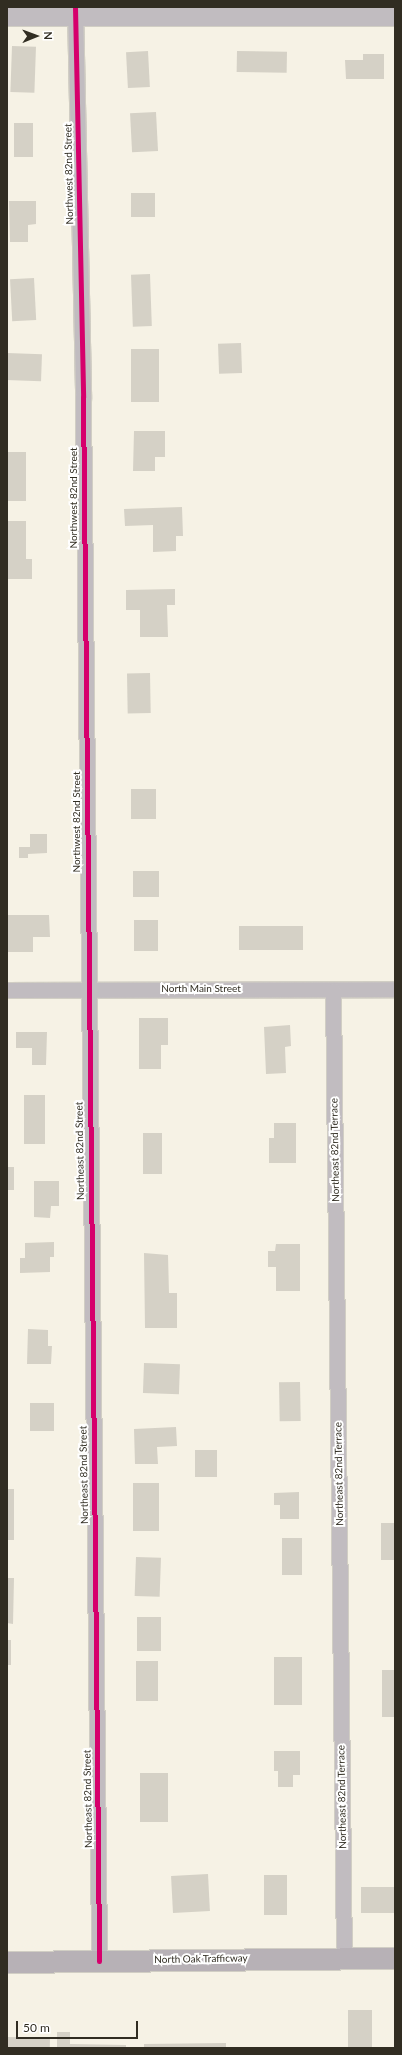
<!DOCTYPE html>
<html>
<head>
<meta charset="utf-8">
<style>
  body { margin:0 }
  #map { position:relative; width:402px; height:2055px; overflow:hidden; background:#f6f2e5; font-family:Lato,sans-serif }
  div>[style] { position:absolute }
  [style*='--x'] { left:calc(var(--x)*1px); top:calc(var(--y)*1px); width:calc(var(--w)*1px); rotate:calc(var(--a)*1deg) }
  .building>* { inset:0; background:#d5d1c6; transform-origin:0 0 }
  .roads { filter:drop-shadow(1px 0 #d1cec4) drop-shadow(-1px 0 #d1cec4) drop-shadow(0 1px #d1cec4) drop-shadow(0 -1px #d1cec4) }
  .minor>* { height:15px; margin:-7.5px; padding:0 7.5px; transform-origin:7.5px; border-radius:7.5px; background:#c1bcc0 }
  .tertiary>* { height:19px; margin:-9.5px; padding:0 9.5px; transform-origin:9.5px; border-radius:9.5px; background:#c1bcc0 }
  .secondary>* { height:21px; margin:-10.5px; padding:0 10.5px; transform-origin:10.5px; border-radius:10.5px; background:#b7b1b6 }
  .cycleway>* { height:5px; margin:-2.5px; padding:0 2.5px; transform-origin:2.5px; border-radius:2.5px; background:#d6006c }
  span { translate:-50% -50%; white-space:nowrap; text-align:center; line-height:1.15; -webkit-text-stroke:4px #fff; paint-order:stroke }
  .street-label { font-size:10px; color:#312d22 }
  .frame { position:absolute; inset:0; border:8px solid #312d22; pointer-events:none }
  .north { position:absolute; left:16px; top:16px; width:40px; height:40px; -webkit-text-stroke:3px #fff; paint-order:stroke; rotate:89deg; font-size:11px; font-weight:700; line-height:16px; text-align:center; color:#312d22 }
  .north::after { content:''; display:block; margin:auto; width:14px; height:18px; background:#312d22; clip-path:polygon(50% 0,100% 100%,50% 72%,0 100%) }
  .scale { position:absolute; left:16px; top:2021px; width:122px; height:18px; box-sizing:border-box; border:2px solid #312d22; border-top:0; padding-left:5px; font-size:12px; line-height:14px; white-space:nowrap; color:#312d22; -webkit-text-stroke:3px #fff; paint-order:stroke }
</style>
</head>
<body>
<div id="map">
  <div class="building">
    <div style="left:12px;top:46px;width:24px;height:46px;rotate:2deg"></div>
    <div style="left:148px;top:51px;width:36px;height:22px;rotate:87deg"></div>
    <div style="left:237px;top:51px;width:50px;height:21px;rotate:1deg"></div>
    <div style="clip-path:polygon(363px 54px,384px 54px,384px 79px,346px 79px,345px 60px,363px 60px)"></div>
    <div style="left:156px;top:112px;width:39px;height:26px;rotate:87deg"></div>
    <div style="left:14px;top:123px;width:19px;height:34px"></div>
    <div style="left:155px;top:193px;width:24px;height:24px;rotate:90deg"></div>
    <div style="clip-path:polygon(9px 201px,36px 201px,36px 224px,28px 225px,28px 242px,10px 242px)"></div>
    <div style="left:150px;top:274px;width:52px;height:19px;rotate:88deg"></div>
    <div style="left:34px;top:278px;width:42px;height:24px;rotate:87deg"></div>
    <div style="left:241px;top:343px;width:30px;height:23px;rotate:88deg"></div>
    <div style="left:159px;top:349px;width:53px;height:28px;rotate:90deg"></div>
    <div style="left:7px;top:353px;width:35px;height:27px;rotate:2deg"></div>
    <div style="clip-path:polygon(134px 431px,165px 431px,165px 457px,155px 457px,155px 471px,133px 471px)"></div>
    <div style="left:7px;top:452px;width:19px;height:49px"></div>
    <div style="clip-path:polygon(182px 507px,183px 536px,176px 536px,176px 551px,153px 552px,153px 525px,125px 526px,124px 509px)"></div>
    <div style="clip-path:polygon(7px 521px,26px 521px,26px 559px,32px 559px,32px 579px,7px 579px)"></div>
    <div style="clip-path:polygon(175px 589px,175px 605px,167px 605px,168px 637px,140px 637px,140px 610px,126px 610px,126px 590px)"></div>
    <div style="left:150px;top:673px;width:40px;height:23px;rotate:89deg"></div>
    <div style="left:131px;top:789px;width:25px;height:30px"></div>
    <div style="clip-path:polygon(30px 834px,47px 834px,47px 853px,28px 854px,28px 858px,19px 858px,19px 847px,30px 847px)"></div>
    <div style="left:133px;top:871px;width:26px;height:26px"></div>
    <div style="clip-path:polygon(7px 915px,49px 915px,50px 937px,33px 937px,33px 952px,7px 952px)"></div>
    <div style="left:134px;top:920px;width:24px;height:31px"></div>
    <div style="left:239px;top:926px;width:64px;height:24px"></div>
    <div style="clip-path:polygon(139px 1018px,168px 1018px,168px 1045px,161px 1045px,161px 1069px,139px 1069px)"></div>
    <div style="clip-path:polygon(290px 1025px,291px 1046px,285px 1047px,286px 1073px,266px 1074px,264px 1027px)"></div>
    <div style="clip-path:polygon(16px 1032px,47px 1032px,46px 1065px,32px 1065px,32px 1048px,16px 1048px)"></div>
    <div style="left:24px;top:1095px;width:21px;height:49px"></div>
    <div style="clip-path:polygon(274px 1123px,296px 1123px,296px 1163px,269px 1163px,269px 1138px,274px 1138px)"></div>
    <div style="left:143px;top:1133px;width:19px;height:41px"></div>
    <div style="left:7px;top:1167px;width:7px;height:23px"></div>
    <div style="clip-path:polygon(34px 1181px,59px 1181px,59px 1206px,51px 1206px,50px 1218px,34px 1217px)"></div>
    <div style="clip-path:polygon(54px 1242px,54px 1257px,50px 1257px,50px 1272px,20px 1273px,20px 1258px,25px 1258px,25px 1243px)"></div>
    <div style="clip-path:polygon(276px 1244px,300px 1244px,300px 1291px,276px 1291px,276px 1267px,268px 1267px,268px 1251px,275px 1251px)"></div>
    <div style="clip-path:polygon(144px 1253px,168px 1255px,169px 1293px,177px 1293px,177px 1328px,145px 1328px)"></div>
    <div style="clip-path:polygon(28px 1329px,48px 1330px,48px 1346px,52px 1346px,51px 1364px,27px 1364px)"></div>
    <div style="left:144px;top:1363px;width:36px;height:30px;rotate:2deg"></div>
    <div style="left:300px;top:1382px;width:39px;height:21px;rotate:89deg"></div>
    <div style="left:30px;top:1403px;width:24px;height:28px"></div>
    <div style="clip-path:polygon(176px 1427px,177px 1446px,157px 1447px,158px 1464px,135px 1464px,134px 1429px)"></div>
    <div style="left:195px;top:1450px;width:22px;height:27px"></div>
    <div style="left:133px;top:1483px;width:26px;height:48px"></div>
    <div style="left:7px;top:1489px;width:7px;height:51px"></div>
    <div style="clip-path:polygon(299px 1492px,299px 1519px,280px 1519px,280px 1505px,274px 1505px,274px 1493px)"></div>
    <div style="left:381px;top:1523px;width:14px;height:37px"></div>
    <div style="left:282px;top:1538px;width:20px;height:37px"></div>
    <div style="left:136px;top:1557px;width:25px;height:39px;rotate:2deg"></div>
    <div style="clip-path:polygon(7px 1578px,14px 1578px,13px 1624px,7px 1623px)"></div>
    <div style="left:137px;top:1617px;width:24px;height:34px"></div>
    <div style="left:7px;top:1640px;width:4px;height:25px"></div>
    <div style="left:274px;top:1657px;width:28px;height:48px"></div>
    <div style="left:136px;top:1661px;width:22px;height:40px"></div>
    <div style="left:382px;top:1670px;width:13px;height:47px"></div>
    <div style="clip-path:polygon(274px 1751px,300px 1751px,300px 1775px,293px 1775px,293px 1787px,278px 1787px,278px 1771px,274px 1771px)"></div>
    <div style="left:140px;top:1773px;width:28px;height:49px"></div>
    <div style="left:208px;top:1874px;width:37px;height:37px;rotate:87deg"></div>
    <div style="left:264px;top:1875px;width:23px;height:40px"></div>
    <div style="left:395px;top:1887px;width:26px;height:34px;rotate:90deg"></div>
    <div style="left:348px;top:2010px;width:24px;height:38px"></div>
    <div style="clip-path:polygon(57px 2032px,70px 2032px,70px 2044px,126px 2045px,126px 2048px,57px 2048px)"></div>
    <div style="left:7px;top:2037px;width:43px;height:11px;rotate:1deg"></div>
    <div style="clip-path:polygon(226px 2043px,226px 2048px,144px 2048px,144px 2044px)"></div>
  </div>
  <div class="roads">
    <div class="minor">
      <div style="--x:75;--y:7;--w:390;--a:88.8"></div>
      <div style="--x:83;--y:397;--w:1564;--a:89.41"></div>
      <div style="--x:7;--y:990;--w:388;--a:-0.1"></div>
      <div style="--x:333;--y:990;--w:967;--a:89.35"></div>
    </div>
    <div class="tertiary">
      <div style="--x:7;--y:16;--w:388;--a:0"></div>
    </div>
    <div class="secondary">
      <div style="--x:7;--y:1962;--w:388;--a:-0.6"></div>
    </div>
  </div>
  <div class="cycleway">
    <div style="--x:75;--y:7;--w:390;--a:88.8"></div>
    <div style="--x:83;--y:397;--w:1564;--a:89.41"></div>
  </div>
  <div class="street-label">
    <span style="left:69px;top:174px;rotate:-91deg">Northwest 82nd Street</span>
    <span style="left:74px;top:498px;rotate:-90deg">Northwest 82nd Street</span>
    <span style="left:77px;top:822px;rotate:-90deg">Northwest 82nd Street</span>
    <span style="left:201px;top:989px">North Main Street</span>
    <span style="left:335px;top:1150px;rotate:-91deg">Northeast 82nd Terrace</span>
    <span style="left:80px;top:1151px;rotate:-91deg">Northeast 82nd Street</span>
    <span style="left:339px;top:1474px;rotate:-91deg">Northeast 82nd Terrace</span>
    <span style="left:84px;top:1475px;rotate:-91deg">Northeast 82nd Street</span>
    <span style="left:342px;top:1797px;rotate:-91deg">Northeast 82nd Terrace</span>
    <span style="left:88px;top:1799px;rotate:-91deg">Northeast 82nd Street</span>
    <span style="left:201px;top:1959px;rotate:-1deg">North Oak Trafficway</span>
  </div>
  <div class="frame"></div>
  <div class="north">N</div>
  <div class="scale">50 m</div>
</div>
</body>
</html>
